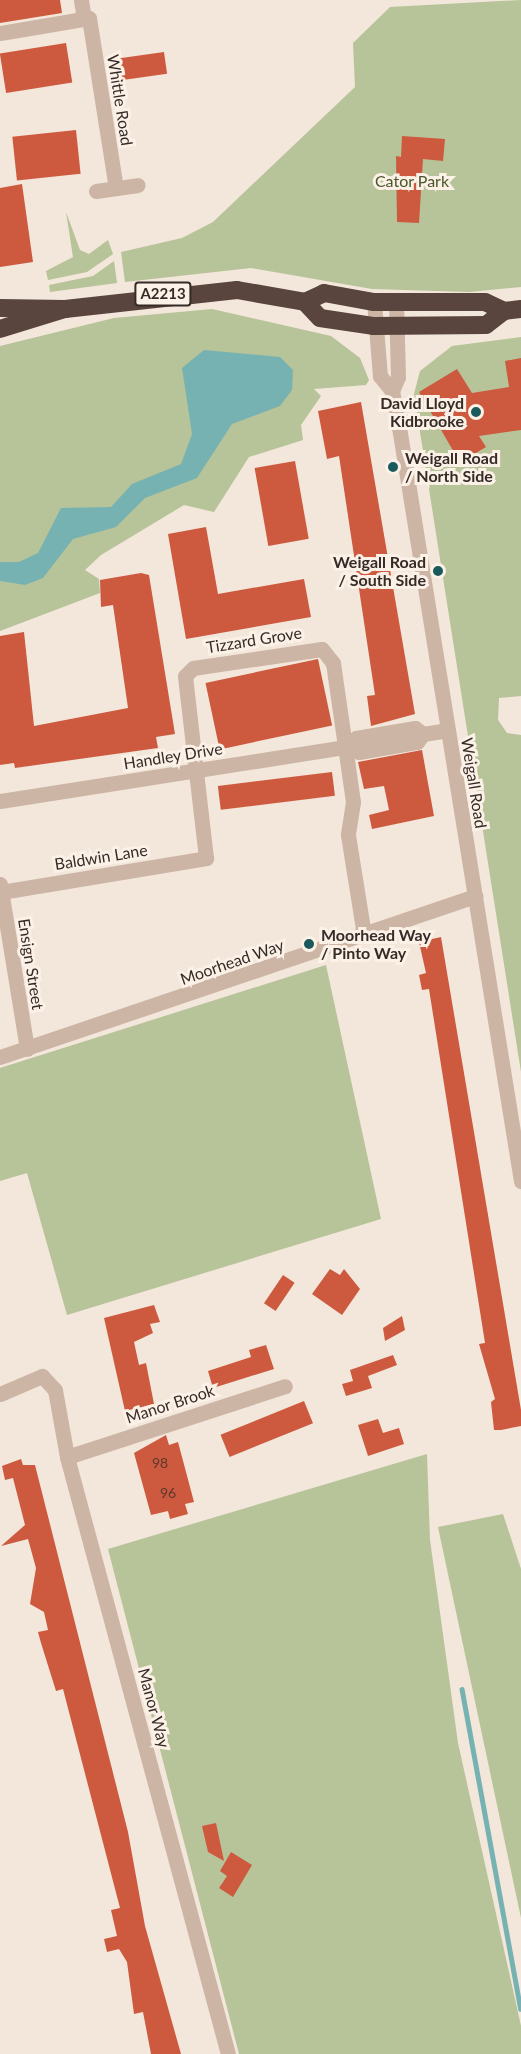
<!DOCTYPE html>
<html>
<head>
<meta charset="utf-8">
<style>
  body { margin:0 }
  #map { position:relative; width:521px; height:2054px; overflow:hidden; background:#f3e6da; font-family:Lato,sans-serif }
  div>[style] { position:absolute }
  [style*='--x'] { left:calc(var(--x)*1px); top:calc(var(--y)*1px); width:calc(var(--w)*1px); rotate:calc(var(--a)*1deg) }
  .green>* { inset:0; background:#b7c399 }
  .water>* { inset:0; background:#77b2b2 }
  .stream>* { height:4.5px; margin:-2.25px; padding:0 2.25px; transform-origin:2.25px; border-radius:2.25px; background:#77b2b2 }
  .building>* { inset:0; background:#cd5a3e; transform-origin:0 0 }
  .minor>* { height:15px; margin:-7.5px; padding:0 7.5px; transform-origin:7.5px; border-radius:7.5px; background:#ccb5a5 }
  .highway>* { height:18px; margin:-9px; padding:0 9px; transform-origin:9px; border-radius:9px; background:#59453e }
  .dots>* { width:16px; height:16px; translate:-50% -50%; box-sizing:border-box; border:3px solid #fbf1e7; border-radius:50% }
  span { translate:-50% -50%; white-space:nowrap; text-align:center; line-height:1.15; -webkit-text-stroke:6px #fbf1e7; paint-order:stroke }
  .number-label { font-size:14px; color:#5c372d }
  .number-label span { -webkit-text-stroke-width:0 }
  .shield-label span { padding:2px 4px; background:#fbf1e7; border:2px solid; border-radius:4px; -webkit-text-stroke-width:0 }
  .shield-label { font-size:15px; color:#372b27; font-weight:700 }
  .street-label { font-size:16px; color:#372b27 }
  .park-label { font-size:16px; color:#495729 }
  .poi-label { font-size:16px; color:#372b27; font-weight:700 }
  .right { translate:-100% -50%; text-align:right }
  .left { translate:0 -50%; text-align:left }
</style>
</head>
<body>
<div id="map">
  <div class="green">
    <div style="clip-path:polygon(521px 0,521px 287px,469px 292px,372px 289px,251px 268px,125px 282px,121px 252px,182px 238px,213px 222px,355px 87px,353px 43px,390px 7px)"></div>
    <div style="clip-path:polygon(66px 212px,80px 250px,89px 254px,108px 240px,113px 254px,87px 272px,48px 280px,46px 271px,73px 257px)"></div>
    <div style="clip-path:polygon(114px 261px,117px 283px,50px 292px,49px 285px,93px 276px)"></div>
    <div style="clip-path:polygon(212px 309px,331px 336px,360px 358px,369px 380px,366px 385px,314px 389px,321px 396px,301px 425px,303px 440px,249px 457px,214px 512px,184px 505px,101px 555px,85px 570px,99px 579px,100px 593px,0 631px,0 346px,114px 318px)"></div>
    <div style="clip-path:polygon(521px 337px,521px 696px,499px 698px,498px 720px,507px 733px,521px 735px,521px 1072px,414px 394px,420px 371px,452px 346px)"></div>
    <div style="clip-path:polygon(326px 965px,381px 1219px,67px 1315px,27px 1173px,0 1181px,0 1068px)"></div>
    <div style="clip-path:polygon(427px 1454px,430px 1540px,458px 1743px,521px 2026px,521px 2054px,239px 2054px,108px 1549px)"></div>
    <div style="clip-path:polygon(503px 1514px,521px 1569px,521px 1918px,438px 1527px)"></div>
  </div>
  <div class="water">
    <div style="clip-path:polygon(204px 350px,280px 357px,293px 370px,292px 390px,280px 406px,232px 424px,197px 478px,145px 498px,116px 527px,73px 539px,43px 578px,25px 585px,0 581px,0 562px,19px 562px,38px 553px,61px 508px,111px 507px,132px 484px,181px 464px,192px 434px,182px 368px)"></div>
  </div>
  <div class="stream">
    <div style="--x:462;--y:1689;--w:325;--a:79.6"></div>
  </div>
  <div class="building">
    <div style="clip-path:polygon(0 0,60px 0,62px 13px,0 23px)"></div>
    <div style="left:66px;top:43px;width:40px;height:67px;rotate:81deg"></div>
    <div style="left:164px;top:52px;width:22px;height:50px;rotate:82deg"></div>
    <div style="left:76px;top:130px;width:44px;height:64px;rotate:84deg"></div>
    <div style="clip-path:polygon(402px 136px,445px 139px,443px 161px,423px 159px,419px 223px,397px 222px,396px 156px,401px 157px)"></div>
    <div style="clip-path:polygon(22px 184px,33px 262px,0 267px,0 188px)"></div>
    <div style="clip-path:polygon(521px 358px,521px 430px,479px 436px,486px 447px,466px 459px,461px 451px,455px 454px,419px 392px,457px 369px,472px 393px,509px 387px,505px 361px)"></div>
    <div style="clip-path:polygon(361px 402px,415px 714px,371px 726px,367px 696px,375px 695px,339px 456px,327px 459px,318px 411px)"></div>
    <div style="left:295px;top:461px;width:79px;height:41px;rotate:80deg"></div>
    <div style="clip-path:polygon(206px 527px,218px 594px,304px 579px,311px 617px,186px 639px,168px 534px)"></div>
    <div style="clip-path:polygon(141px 573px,149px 575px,175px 734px,156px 737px,158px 748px,15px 768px,14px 763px,0 765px,0 636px,24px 632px,34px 726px,128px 708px,113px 605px,101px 607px,100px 580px)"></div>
    <div style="left:318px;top:659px;width:68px;height:115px;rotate:78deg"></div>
    <div style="clip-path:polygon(422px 750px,434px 816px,372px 829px,369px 815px,389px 810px,384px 786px,364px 789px,358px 762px)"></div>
    <div style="left:332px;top:772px;width:24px;height:115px;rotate:83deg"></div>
    <div style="clip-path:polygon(441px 937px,521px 1410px,521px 1426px,501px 1430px,494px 1430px,491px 1402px,495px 1399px,479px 1344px,485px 1343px,429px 989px,422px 990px,419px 975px,426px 973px,419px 942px)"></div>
    <div style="clip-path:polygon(330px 1269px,340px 1275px,344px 1269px,360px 1289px,342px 1315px,312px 1294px)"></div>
    <div style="left:283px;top:1275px;width:14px;height:34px;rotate:34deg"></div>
    <div style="clip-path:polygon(154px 1305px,160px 1322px,150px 1324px,153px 1333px,134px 1342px,139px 1365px,146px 1363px,154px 1404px,125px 1411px,104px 1318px)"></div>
    <div style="clip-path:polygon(402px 1316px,405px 1330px,385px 1341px,383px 1328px)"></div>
    <div style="clip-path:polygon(266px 1345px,274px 1369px,213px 1388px,208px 1371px,251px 1357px,249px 1350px)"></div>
    <div style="clip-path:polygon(393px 1355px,397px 1365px,368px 1376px,372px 1388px,346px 1396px,342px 1384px,353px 1381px,350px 1370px)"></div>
    <div style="left:304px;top:1401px;width:24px;height:90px;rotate:68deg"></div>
    <div style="clip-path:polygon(378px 1419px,383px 1433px,399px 1428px,404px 1444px,368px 1456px,358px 1425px)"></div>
    <div style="clip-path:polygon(166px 1435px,169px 1445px,178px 1442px,194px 1502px,185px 1504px,188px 1514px,170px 1519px,168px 1511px,151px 1515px,134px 1453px)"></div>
    <div style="clip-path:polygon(21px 1459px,23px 1465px,35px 1465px,128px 1832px,145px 1926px,181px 2054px,151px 2054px,143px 2012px,134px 2014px,127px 1962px,119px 1949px,107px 1952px,104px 1939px,117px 1936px,111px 1910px,120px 1908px,63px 1689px,56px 1691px,41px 1643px,38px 1632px,48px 1630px,44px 1612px,30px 1604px,36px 1568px,28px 1539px,1px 1546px,25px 1525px,13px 1478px,5px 1480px,2px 1466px)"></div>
    <div style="clip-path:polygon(216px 1823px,224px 1861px,208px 1852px,202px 1826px)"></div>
    <div style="clip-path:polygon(231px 1852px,252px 1865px,233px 1897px,219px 1888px,227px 1876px,220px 1871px)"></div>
  </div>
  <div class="minor">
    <div style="--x:81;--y:0;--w:18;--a:81"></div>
    <div style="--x:0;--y:33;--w:90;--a:-9.6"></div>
    <div style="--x:89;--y:18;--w:172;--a:81"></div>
    <div style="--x:96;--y:191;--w:42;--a:-8.1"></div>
    <div style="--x:374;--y:302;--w:74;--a:85.4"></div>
    <div style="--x:380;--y:376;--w:19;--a:51"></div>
    <div style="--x:392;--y:391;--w:37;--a:79"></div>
    <div style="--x:399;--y:427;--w:764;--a:80.81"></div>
    <div style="--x:392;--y:391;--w:15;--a:-67"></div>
    <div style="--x:398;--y:377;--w:75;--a:-91.5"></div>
    <div style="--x:352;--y:746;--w:9;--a:-63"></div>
    <div style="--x:356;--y:738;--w:60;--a:-9.6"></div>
    <div style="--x:415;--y:728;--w:10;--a:37"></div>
    <div style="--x:0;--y:801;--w:356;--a:-8.9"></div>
    <div style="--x:352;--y:746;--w:9;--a:41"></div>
    <div style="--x:359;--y:752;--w:59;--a:-9.8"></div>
    <div style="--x:417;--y:742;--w:10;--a:-53"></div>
    <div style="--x:423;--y:734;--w:24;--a:-9"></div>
    <div style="--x:0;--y:884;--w:167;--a:80.7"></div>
    <div style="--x:1;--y:892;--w:208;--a:-9.4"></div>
    <div style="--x:206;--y:858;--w:183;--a:-96.6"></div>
    <div style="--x:185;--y:676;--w:11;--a:-45"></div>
    <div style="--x:193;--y:668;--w:130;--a:-8.4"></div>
    <div style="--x:322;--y:649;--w:18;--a:52"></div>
    <div style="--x:333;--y:663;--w:140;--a:81.8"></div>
    <div style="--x:353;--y:802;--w:33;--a:99"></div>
    <div style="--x:348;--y:835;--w:101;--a:80.9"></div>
    <div style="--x:0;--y:1057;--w:502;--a:-18.72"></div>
    <div style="--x:0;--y:1394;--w:46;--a:-23.2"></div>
    <div style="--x:42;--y:1376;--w:19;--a:47"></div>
    <div style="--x:55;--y:1390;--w:68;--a:79.8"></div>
    <div style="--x:67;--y:1457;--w:618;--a:74.91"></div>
    <div style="--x:67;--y:1457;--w:229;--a:-18"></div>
  </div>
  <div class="highway">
    <div style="--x:305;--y:302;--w:21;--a:-25"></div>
    <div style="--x:324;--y:293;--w:51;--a:10.2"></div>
    <div style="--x:374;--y:302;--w:111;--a:0"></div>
    <div style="--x:485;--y:302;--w:21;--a:25"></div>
    <div style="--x:504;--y:311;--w:17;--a:-7"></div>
    <div style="--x:0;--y:308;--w:65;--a:0.9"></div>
    <div style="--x:65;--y:309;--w:173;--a:-6.3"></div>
    <div style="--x:237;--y:290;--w:69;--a:10"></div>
    <div style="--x:305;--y:302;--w:22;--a:47"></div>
    <div style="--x:320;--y:318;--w:55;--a:8.4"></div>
    <div style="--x:374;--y:326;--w:112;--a:-0.5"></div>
    <div style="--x:486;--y:325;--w:23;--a:-38"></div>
    <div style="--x:0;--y:329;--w:68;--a:-17.1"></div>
  </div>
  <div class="dots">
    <div style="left:476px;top:412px;background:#1a5a5c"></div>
    <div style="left:393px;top:467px;background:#1a5a5c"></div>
    <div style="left:438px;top:571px;background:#1a5a5c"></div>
    <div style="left:309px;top:944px;background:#1a5a5c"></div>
  </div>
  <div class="number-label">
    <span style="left:160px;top:1463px">98</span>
    <span style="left:168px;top:1493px">96</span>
  </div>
  <div class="shield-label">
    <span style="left:163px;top:294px">A2213</span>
  </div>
  <div class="street-label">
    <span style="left:120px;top:100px;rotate:81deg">Whittle Road</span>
    <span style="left:254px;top:640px;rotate:-9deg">Tizzard Grove</span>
    <span style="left:173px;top:756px;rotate:-9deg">Handley Drive</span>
    <span style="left:474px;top:783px;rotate:81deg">Weigall Road</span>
    <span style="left:101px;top:857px;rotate:-9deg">Baldwin Lane</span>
    <span style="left:232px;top:962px;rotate:-19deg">Moorhead Way</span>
    <span style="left:31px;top:964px;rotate:81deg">Ensign Street</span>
    <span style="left:170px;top:1404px;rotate:-18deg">Manor Brook</span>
    <span style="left:154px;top:1708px;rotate:75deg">Manor Way</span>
  </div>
  <div class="park-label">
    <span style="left:412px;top:181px">Cator Park</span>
  </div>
  <div class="poi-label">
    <span class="right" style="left:464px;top:412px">David Lloyd<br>Kidbrooke</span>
    <span class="left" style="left:405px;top:467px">Weigall Road<br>/ North Side</span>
    <span class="right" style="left:426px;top:571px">Weigall Road<br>/ South Side</span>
    <span class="left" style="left:321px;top:944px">Moorhead Way<br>/ Pinto Way</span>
  </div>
</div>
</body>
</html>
